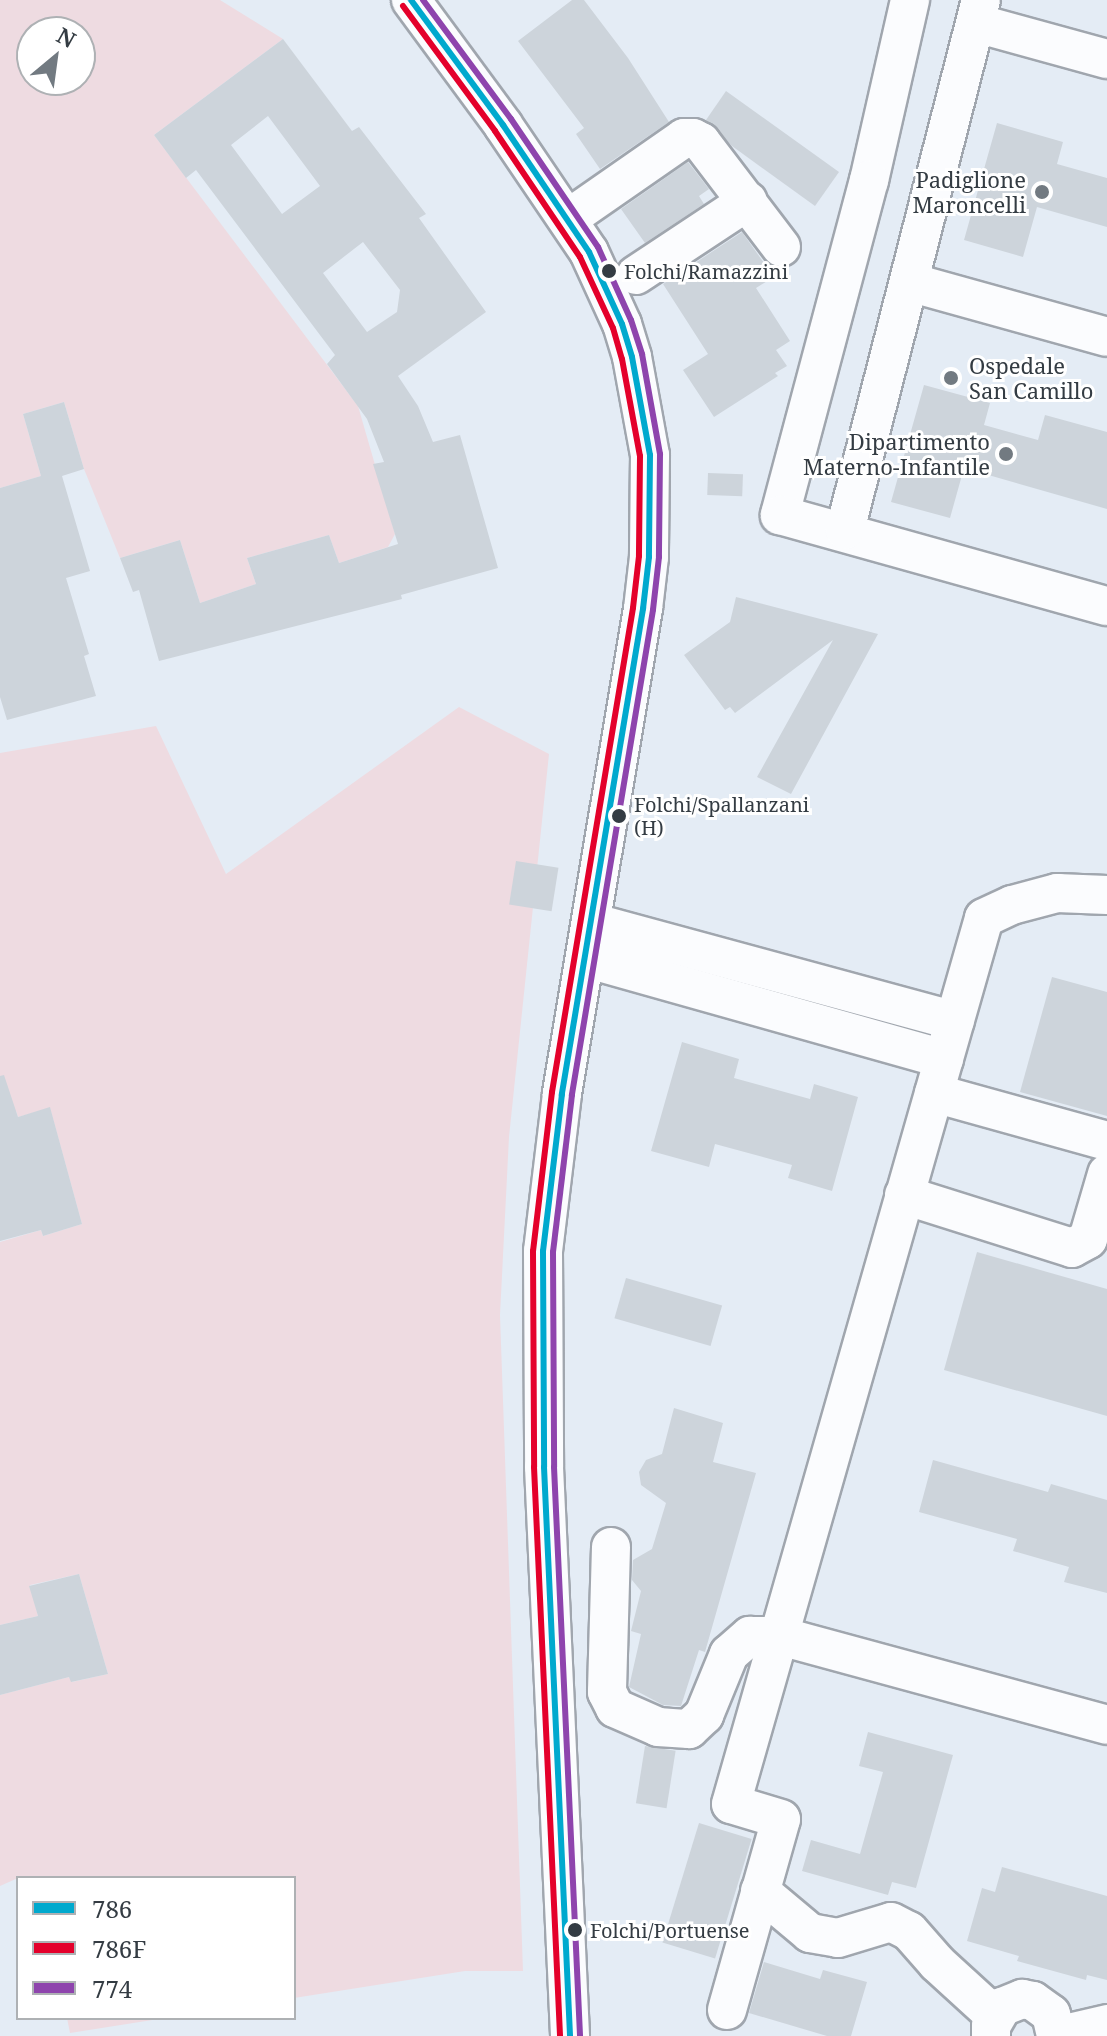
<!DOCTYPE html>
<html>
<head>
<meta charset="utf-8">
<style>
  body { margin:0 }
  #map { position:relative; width:1107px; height:2036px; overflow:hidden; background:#e4ecf5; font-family:"Noto Serif",serif }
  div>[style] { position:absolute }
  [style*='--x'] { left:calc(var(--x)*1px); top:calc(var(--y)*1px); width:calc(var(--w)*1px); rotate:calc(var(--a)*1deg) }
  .green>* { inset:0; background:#eedbe1 }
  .building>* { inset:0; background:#cdd4db; transform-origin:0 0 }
  .roads { filter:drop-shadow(2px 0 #a0a6ae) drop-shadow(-2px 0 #a0a6ae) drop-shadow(0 2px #a0a6ae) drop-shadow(0 -2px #a0a6ae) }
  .minor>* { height:38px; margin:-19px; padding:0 19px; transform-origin:19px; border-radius:19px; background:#fbfcfe }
  .bus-1>* { height:6px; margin:-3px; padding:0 3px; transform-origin:3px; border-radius:3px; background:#00a9ce }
  .bus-2>* { height:6px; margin:-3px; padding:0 3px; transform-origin:3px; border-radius:3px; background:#e4002b }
  .bus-3>* { height:6px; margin:-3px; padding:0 3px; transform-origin:3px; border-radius:3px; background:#8e44ad }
  .dots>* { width:22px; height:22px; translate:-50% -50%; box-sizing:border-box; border:4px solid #fff; border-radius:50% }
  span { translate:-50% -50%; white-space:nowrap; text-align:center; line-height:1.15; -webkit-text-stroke:6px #fff; paint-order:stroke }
  .bus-label { font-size:20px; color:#343c43 }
  .left { translate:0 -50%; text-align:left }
  .poi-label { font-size:22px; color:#343c43 }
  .right { translate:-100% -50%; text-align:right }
  .legend { position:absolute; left:16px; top:1876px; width:280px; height:144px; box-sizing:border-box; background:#fff; border:2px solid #aeb1b4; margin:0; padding:10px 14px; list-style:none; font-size:24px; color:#343c43 }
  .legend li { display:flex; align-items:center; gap:16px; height:40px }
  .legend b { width:40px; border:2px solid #aeb1b4 }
  .north { position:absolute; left:16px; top:16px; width:80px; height:80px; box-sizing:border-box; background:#fff; border:2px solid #aeb1b4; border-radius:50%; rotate:29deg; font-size:22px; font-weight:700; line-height:32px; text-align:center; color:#343c43 }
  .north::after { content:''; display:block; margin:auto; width:28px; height:36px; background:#727a81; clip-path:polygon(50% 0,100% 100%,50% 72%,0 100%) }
</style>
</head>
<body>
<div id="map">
  <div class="green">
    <div style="clip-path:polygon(evenodd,0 0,220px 0,283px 39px,154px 135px,358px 406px,395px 534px,388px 547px,339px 563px,329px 535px,247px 558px,256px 584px,200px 603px,180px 540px,120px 558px,84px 469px,64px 402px,23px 414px,41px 476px,0 488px,0 0,32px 32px,80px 32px,80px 80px,32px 80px,32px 32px)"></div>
    <div style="clip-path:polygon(459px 707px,549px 754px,509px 1137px,500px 1315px,523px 1971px,465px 1971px,294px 1998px,294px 1878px,35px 1876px,18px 1878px,0 1886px,0 1695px,69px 1677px,72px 1682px,108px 1674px,79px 1574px,30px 1585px,38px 1616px,0 1625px,0 1242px,41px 1230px,43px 1236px,82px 1224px,50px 1108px,18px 1117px,16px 1111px,0 1116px,0 753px,156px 726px,226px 874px)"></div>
    <div style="clip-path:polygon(67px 2018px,165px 2018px,70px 2033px)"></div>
  </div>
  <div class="building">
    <div style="clip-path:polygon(572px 0,584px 0,628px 58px,669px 122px,600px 169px,576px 134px,584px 128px,518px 41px)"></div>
    <div style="clip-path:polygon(evenodd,283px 39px,352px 131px,359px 127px,426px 214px,419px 218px,486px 312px,398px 376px,418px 406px,433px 442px,460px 435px,498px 568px,401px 595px,402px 599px,159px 661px,139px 590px,133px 592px,120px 558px,180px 540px,200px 603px,256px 584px,247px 558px,329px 535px,339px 563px,398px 544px,373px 464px,384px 462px,367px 419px,327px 364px,335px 355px,196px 170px,186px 178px,154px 135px,283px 39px,268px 116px,320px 186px,282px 214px,231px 145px,268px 116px,283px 39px,363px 242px,400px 290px,397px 312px,367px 332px,323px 273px,363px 242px)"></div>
    <div style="clip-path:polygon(726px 91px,839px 172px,815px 206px,732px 146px,706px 120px)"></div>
    <div style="clip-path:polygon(997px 123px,1063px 142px,1057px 164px,1107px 178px,1107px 227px,1037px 207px,1023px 257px,964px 240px)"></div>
    <div style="clip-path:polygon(688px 162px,709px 189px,699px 196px,704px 204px,645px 243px,621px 209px)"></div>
    <div style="clip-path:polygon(742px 232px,774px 277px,756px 288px,790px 341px,776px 350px,787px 366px,775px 373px,778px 376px,714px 417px,683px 370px,708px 354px,663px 284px)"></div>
    <div style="clip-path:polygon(924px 385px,990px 403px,984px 425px,1038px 440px,1045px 415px,1107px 432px,1107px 509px,964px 468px,950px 518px,891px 502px)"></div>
    <div style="clip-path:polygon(64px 402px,84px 469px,62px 476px,90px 571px,66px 578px,89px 654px,84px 656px,96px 696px,7px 720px,0 697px,0 488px,41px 476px,23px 414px)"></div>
    <div style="left:708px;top:473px;width:35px;height:22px;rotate:2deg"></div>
    <div style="clip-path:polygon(736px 597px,878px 634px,791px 794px,757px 777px,833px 640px,735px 713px,730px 707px,725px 710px,684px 655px,730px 622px)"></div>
    <div style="left:516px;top:861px;width:43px;height:44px;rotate:9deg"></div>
    <div style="clip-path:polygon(1052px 977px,1107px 992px,1107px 1116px,1020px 1092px)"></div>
    <div style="clip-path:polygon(682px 1042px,739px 1059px,734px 1078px,810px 1099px,814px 1084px,858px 1097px,832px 1191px,788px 1178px,792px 1165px,715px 1144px,709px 1167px,651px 1151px)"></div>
    <div style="clip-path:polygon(4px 1075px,18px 1117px,50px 1107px,82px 1224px,43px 1236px,41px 1230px,0 1241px,0 1076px)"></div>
    <div style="clip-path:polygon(977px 1252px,1107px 1289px,1107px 1416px,944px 1370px)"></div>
    <div style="left:626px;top:1278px;width:100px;height:42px;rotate:16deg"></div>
    <div style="clip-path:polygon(674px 1408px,723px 1423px,713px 1462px,756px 1473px,705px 1652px,699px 1650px,681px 1706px,663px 1705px,629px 1687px,641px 1634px,631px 1631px,641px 1591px,632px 1580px,633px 1560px,652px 1549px,666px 1503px,641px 1485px,639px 1472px,646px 1460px,662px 1454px)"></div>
    <div style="clip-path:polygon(933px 1460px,1048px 1492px,1051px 1484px,1107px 1500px,1107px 1593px,1064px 1582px,1069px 1567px,1013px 1551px,1017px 1539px,919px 1512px)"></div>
    <div style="clip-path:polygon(79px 1574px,108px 1674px,71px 1682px,69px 1677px,0 1695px,0 1625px,38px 1616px,29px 1586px)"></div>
    <div style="clip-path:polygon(868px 1732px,953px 1755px,916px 1888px,892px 1882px,888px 1895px,802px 1871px,811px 1840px,860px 1854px,883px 1772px,859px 1766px)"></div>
    <div style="left:645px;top:1746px;width:31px;height:58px;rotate:9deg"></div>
    <div style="left:699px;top:1823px;width:55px;height:125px;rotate:17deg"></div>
    <div style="clip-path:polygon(1002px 1867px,1107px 1896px,1107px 1980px,1087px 1975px,1086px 1980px,1017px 1961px,1019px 1956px,967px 1941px,982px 1888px,995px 1892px)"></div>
    <div style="clip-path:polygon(764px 1962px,820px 1979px,823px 1970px,867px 1982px,851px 2036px,827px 2036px,749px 2013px)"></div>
  </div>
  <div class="roads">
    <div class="minor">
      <div style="--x:411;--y:0;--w:155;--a:53.6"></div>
      <div style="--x:503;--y:125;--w:153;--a:55.9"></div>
      <div style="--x:589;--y:252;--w:79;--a:65.4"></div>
      <div style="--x:622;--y:324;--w:34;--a:73"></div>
      <div style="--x:632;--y:357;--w:100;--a:79.6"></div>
      <div style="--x:650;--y:455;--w:102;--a:90.6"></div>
      <div style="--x:649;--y:557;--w:52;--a:96.6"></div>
      <div style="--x:643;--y:609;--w:492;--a:99.5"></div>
      <div style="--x:562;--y:1094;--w:158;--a:96.9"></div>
      <div style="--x:543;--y:1251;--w:216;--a:89.7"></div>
      <div style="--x:544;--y:1467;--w:570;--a:87.38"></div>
      <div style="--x:910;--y:0;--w:185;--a:102.8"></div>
      <div style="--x:869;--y:180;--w:347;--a:104.9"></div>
      <div style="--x:780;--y:515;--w:339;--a:15.6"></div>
      <div style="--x:976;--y:23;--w:136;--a:15.4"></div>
      <div style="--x:569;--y:218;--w:140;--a:-34.8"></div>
      <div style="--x:684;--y:138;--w:9;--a:0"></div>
      <div style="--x:693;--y:138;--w:9;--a:27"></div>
      <div style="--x:701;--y:142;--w:132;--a:52.7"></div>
      <div style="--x:636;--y:275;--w:134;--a:-33.5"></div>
      <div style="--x:909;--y:282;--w:205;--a:15.5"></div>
      <div style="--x:845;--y:530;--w:547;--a:-75.61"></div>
      <div style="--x:591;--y:922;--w:377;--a:15.2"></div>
      <div style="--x:585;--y:958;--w:373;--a:15.7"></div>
      <div style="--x:934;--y:1093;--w:180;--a:15.5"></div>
      <div style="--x:904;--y:1195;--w:176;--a:17.5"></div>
      <div style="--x:1072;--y:1248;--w:18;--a:-29"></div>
      <div style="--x:1088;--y:1239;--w:68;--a:-73.7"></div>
      <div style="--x:611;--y:1547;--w:145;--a:91.6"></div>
      <div style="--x:607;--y:1692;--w:18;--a:63"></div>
      <div style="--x:615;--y:1708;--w:47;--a:23.8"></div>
      <div style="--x:658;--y:1727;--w:31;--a:4"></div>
      <div style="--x:689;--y:1729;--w:21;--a:-43"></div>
      <div style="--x:704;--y:1715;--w:66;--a:-67.7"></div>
      <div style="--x:729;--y:1654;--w:28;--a:-41"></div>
      <div style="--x:750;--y:1636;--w:30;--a:0"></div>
      <div style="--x:780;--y:1636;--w:339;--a:15.2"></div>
      <div style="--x:760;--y:1891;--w:65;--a:40"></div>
      <div style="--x:810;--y:1933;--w:28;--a:10"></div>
      <div style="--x:838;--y:1938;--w:55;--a:-16.8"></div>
      <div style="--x:891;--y:1922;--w:20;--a:27"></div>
      <div style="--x:909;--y:1931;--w:43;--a:48.8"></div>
      <div style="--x:937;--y:1963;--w:79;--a:42.4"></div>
      <div style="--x:727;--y:2010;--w:198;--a:-74.2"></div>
      <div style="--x:781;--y:1819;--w:52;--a:-163.3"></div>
      <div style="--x:731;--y:1804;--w:921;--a:-74.06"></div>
      <div style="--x:984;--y:918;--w:31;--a:-25"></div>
      <div style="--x:1012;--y:905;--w:47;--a:-14.9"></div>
      <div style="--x:1057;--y:893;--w:50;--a:2.3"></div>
      <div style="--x:991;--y:2036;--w:10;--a:-90"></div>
      <div style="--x:991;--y:2026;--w:22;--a:-60"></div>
      <div style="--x:1002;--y:2007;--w:22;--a:-22"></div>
      <div style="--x:1022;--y:1999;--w:11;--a:10"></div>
      <div style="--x:1033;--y:2001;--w:22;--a:36"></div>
      <div style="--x:1051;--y:2014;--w:23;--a:77"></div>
      <div style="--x:1056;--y:2036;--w:52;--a:-13.2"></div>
    </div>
  </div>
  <div class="bus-1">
    <div style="--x:411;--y:0;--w:155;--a:53.6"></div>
    <div style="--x:503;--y:125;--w:153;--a:55.9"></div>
    <div style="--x:589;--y:252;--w:79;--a:65.4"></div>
    <div style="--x:622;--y:324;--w:34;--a:73"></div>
    <div style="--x:632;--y:357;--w:100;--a:79.6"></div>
    <div style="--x:650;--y:455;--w:102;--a:90.6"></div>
    <div style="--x:649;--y:557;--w:52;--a:96.6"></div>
    <div style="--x:643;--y:609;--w:492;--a:99.5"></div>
    <div style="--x:562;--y:1094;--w:158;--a:96.9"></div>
    <div style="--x:543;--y:1251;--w:216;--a:89.7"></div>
    <div style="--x:544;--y:1467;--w:570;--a:87.38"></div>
  </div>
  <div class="bus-2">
    <div style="--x:403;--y:6;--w:155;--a:53.6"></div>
    <div style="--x:495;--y:131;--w:152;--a:56"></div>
    <div style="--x:580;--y:257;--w:78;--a:65.1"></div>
    <div style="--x:613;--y:328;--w:32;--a:74"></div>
    <div style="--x:622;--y:359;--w:99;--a:79.5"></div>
    <div style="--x:640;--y:456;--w:100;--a:90.6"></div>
    <div style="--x:639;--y:556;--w:52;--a:96.6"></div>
    <div style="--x:633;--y:608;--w:491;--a:99.5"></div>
    <div style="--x:552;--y:1092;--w:160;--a:96.8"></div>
    <div style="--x:533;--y:1251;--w:216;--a:89.7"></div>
    <div style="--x:534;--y:1467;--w:570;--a:87.38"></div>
  </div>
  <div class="bus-3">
    <div style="--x:423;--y:0;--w:148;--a:53.5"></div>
    <div style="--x:511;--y:119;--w:155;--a:55.8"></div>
    <div style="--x:598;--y:247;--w:80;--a:65.7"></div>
    <div style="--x:631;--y:320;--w:36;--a:72"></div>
    <div style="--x:642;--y:354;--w:102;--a:79.8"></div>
    <div style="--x:660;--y:454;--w:103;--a:90.6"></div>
    <div style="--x:659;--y:557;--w:53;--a:96.5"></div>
    <div style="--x:653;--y:610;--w:492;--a:99.5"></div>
    <div style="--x:572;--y:1095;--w:158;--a:96.9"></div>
    <div style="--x:553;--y:1252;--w:215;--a:89.7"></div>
    <div style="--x:554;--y:1467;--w:570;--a:87.38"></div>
  </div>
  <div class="dots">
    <div style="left:1042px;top:192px;background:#727a81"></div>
    <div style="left:609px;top:271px;background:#343c43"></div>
    <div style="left:951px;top:378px;background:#727a81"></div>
    <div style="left:1006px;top:454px;background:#727a81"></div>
    <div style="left:619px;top:816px;background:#343c43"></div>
    <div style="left:575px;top:1930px;background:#343c43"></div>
  </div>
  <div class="bus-label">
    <span class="left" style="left:624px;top:271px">Folchi/Ramazzini</span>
    <span class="left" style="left:634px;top:816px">Folchi/Spallanzani<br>(H)</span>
    <span class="left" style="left:590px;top:1930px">Folchi/Portuense</span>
  </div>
  <div class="poi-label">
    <span class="right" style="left:1026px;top:192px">Padiglione<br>Maroncelli</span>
    <span class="left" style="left:969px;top:378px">Ospedale<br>San Camillo</span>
    <span class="right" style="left:990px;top:454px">Dipartimento<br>Materno-Infantile</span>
  </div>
  <ul class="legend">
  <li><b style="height:10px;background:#00a9ce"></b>786</li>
  <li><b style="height:10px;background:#e4002b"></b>786F</li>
  <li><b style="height:10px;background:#8e44ad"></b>774</li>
  </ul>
  <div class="north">N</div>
</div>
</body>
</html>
